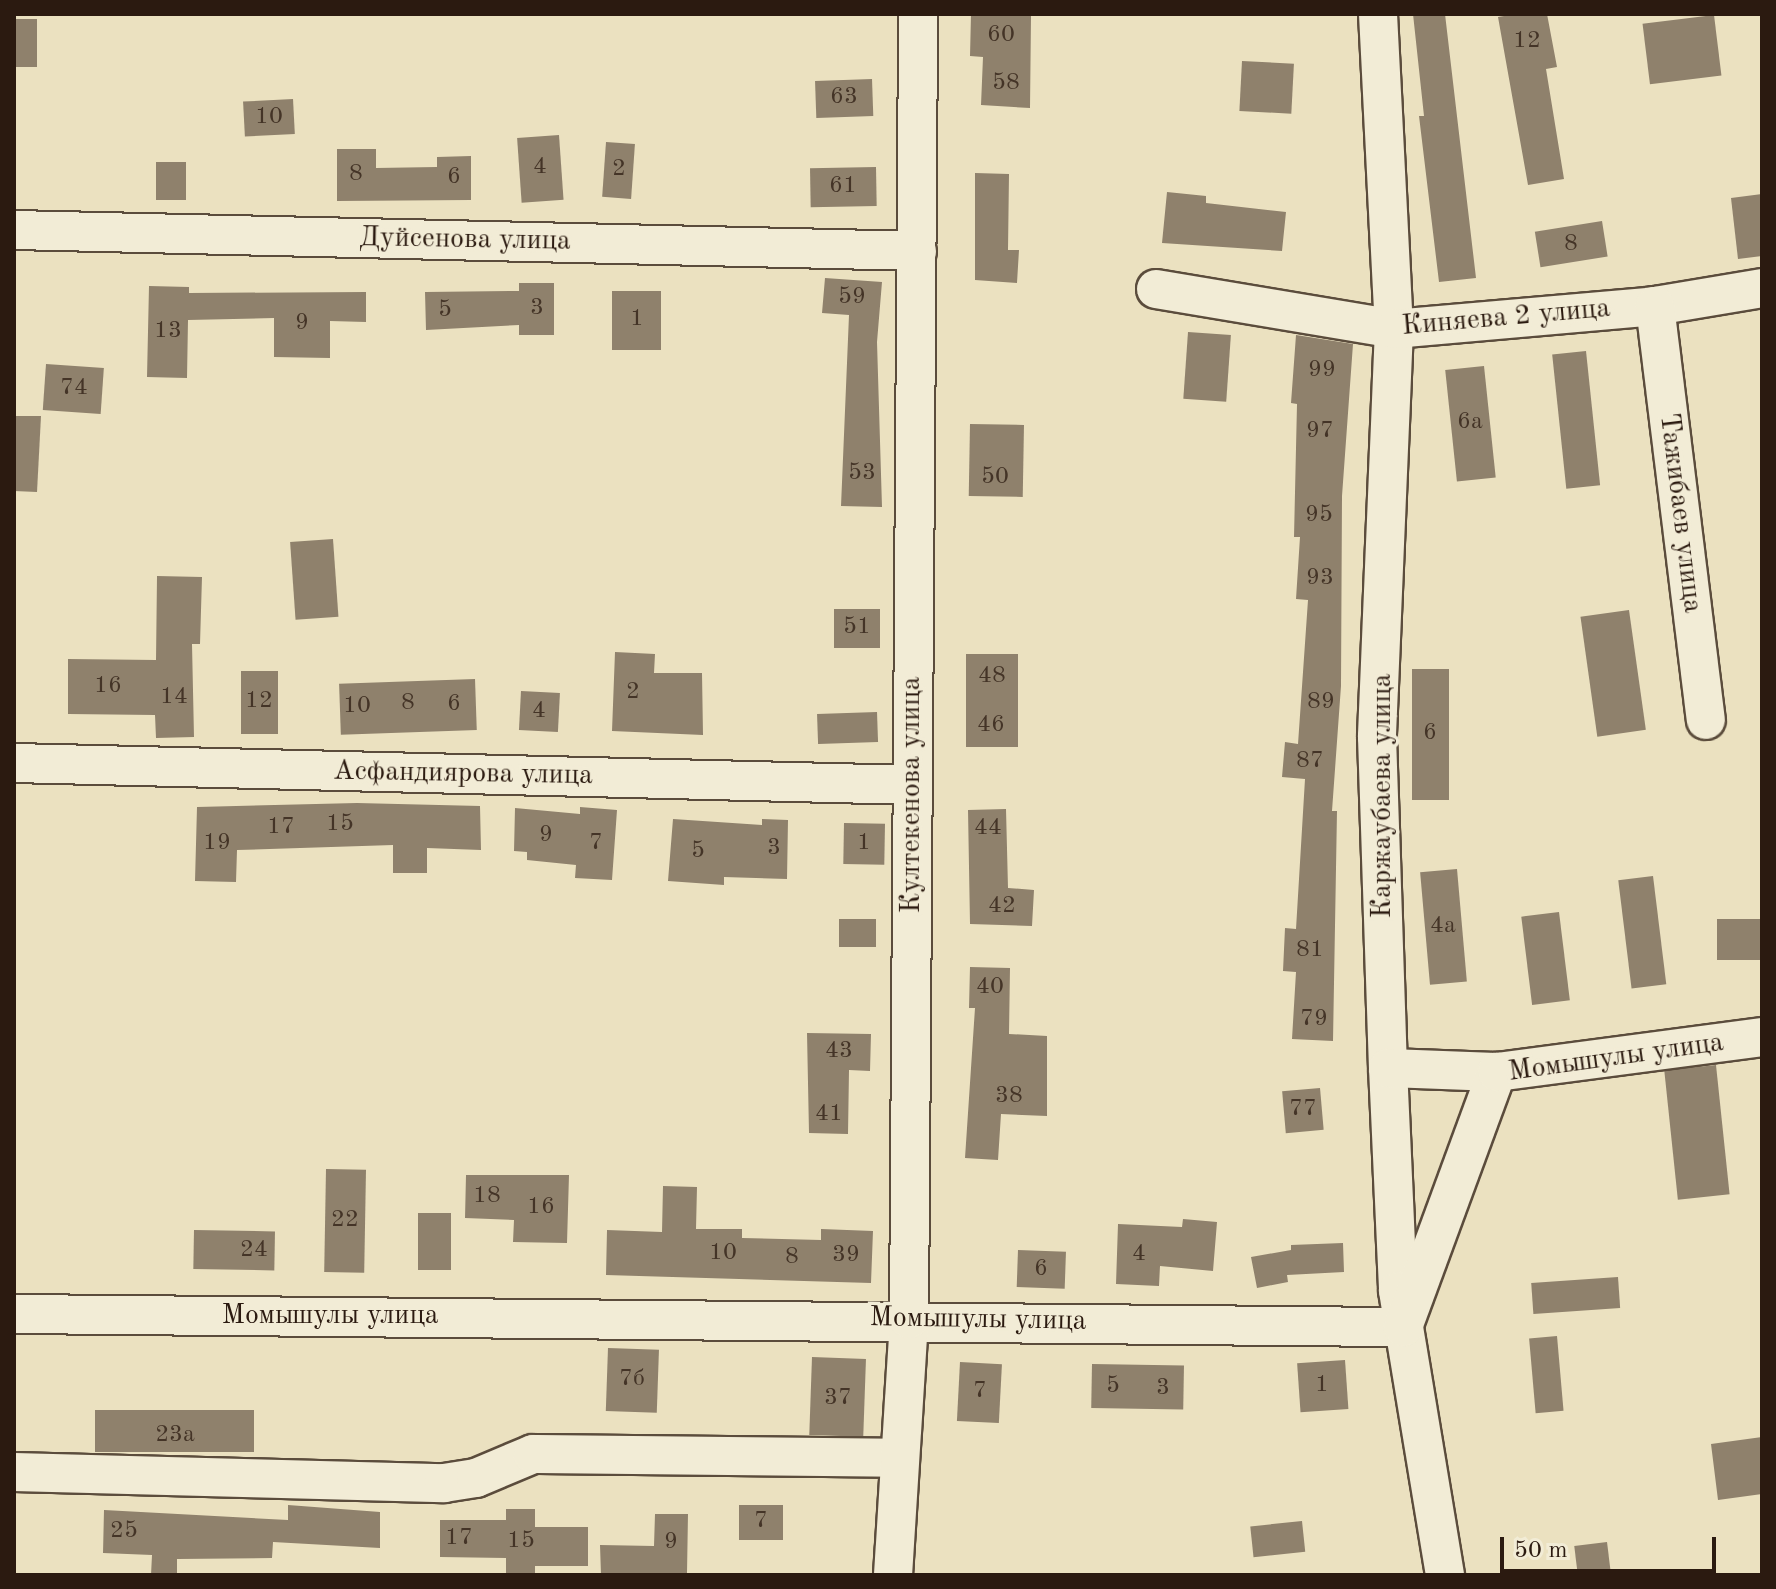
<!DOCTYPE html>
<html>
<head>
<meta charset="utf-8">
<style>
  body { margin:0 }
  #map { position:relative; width:1776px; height:1589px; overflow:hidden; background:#ebe1c0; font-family:"Old Standard TT",serif }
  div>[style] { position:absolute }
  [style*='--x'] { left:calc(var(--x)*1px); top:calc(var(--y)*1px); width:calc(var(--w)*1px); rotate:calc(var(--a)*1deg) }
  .building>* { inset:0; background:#8f816c; transform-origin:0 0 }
  .roads { filter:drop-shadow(2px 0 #5b4c3c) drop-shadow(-2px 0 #5b4c3c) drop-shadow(0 2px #5b4c3c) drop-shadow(0 -2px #5b4c3c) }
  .minor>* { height:38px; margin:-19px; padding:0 19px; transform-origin:19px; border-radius:19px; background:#f2ecd6 }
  span { translate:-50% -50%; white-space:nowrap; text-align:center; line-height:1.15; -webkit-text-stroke:7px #f2ecd6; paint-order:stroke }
  .number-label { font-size:24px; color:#443427 }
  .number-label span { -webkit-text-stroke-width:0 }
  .street-label { font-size:28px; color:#2b1a10 }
  .frame { position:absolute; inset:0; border:16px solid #2b1a10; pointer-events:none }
  .scale { position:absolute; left:1500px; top:1537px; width:216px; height:36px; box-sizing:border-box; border:4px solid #2b1a10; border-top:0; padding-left:10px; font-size:24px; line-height:28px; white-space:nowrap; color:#2b1a10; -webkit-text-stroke:6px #f2ecd6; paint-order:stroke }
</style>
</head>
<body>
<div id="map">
  <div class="building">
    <div style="clip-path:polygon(971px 14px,1031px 16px,1030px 108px,981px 105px,983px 57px,970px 56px)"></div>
    <div style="clip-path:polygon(1413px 14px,1445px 14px,1476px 278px,1439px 282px,1419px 116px,1424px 116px)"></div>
    <div style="clip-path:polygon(1516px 14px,1547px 14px,1557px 67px,1546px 69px,1564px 179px,1528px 185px,1498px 17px)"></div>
    <div style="left:1714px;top:15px;width:61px;height:72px;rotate:83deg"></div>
    <div style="left:14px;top:19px;width:23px;height:48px"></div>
    <div style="left:1242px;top:61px;width:52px;height:50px;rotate:3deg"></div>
    <div style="left:872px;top:79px;width:37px;height:57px;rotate:88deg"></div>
    <div style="left:293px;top:99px;width:35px;height:50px;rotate:87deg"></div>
    <div style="left:559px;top:135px;width:65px;height:42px;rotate:86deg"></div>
    <div style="left:606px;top:142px;width:29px;height:55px;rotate:4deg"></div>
    <div style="clip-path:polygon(337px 149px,376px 149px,376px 168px,437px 167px,437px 157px,471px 156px,471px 200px,337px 201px)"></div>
    <div style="left:156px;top:162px;width:30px;height:38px"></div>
    <div style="left:876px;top:167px;width:39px;height:66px;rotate:89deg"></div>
    <div style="clip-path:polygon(975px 173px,1009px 174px,1008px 250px,1019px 250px,1017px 283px,975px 280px)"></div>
    <div style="clip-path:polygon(1167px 192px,1206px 196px,1206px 203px,1286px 212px,1282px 251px,1162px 243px)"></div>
    <div style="clip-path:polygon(1762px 194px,1762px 256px,1738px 259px,1731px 198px)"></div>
    <div style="left:1602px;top:221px;width:36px;height:68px;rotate:81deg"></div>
    <div style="clip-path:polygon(825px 278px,882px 282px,877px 342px,882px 507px,841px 506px,849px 315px,822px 313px)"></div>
    <div style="clip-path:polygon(519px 283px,554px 283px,554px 335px,519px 335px,519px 325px,426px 330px,425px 292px,519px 291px)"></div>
    <div style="clip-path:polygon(149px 286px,189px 287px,189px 293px,366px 292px,366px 322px,330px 321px,330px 358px,274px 357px,274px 318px,188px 320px,187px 378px,147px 377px)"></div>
    <div style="left:612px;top:291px;width:49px;height:59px"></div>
    <div style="left:1188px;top:332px;width:43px;height:67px;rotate:4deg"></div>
    <div style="clip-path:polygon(1296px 335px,1353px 344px,1342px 496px,1341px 686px,1332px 811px,1337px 811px,1333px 1041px,1292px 1039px,1296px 972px,1283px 971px,1285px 928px,1296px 929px,1305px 779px,1282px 777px,1285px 742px,1298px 744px,1308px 600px,1296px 599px,1300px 537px,1294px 537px,1297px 404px,1291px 403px)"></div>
    <div style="left:1586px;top:351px;width:135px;height:34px;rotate:84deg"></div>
    <div style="left:46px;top:364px;width:58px;height:46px;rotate:4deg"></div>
    <div style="left:1484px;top:366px;width:112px;height:39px;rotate:84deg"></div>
    <div style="clip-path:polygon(14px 416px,41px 416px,37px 492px,14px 491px)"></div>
    <div style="left:970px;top:424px;width:54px;height:72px;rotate:1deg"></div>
    <div style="left:333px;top:539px;width:78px;height:43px;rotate:86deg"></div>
    <div style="clip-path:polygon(157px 576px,202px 577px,200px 644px,192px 644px,194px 737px,156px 738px,155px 715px,68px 714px,68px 659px,156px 660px)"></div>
    <div style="left:834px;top:609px;width:46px;height:39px"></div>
    <div style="left:1629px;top:610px;width:121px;height:49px;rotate:82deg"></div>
    <div style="clip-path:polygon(615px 652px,655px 654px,654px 673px,702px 673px,703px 735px,612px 731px)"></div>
    <div style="left:966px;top:654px;width:52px;height:93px"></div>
    <div style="left:1412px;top:669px;width:37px;height:131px"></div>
    <div style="left:241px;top:671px;width:37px;height:63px"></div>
    <div style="left:475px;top:679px;width:51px;height:136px;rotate:88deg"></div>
    <div style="left:521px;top:691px;width:39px;height:39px;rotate:3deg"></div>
    <div style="left:877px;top:712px;width:30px;height:60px;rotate:88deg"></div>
    <div style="clip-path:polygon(357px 803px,480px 806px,481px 850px,427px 848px,427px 873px,393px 873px,393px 845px,237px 850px,236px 882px,195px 881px,197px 807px)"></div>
    <div style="clip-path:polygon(580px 807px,617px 810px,612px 880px,575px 878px,576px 865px,527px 860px,527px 852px,514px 851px,515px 808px,580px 814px)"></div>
    <div style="clip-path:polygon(1006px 809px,1008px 888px,1034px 890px,1032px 926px,970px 924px,968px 810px)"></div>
    <div style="clip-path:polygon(673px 819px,762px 825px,762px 819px,788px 820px,787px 879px,724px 877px,724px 885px,668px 881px)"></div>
    <div style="left:844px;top:823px;width:41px;height:41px;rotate:1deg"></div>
    <div style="left:1457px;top:869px;width:113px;height:37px;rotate:85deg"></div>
    <div style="left:1653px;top:876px;width:109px;height:35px;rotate:83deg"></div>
    <div style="left:1559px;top:912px;width:89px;height:38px;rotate:83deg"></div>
    <div style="left:839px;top:919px;width:37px;height:28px"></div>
    <div style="left:1762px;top:919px;width:41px;height:45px;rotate:90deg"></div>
    <div style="clip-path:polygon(970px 967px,1010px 968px,1009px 1034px,1047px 1036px,1047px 1116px,1001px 1114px,998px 1160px,965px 1158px,975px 1008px,969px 1008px)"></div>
    <div style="clip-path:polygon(807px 1033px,871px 1034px,870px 1071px,849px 1070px,848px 1134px,809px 1133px)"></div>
    <div style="left:1716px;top:1065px;width:130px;height:52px;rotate:84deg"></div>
    <div style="left:1320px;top:1088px;width:42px;height:38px;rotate:85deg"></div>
    <div style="left:326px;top:1169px;width:40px;height:103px;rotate:1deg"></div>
    <div style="clip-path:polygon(466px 1175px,569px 1175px,567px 1243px,513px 1242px,514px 1220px,465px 1218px)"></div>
    <div style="clip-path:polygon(663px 1186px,697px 1187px,696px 1229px,742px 1229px,742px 1238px,821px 1240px,821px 1229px,873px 1231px,871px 1283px,606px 1275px,607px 1230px,662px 1232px)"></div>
    <div style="left:418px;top:1213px;width:33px;height:57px"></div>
    <div style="clip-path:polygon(1183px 1219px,1217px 1222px,1213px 1271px,1160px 1266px,1159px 1286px,1116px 1284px,1118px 1224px,1182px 1227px)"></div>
    <div style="left:194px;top:1230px;width:81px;height:39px;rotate:1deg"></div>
    <div style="clip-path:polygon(1343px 1243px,1344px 1272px,1287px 1275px,1288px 1282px,1257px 1288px,1251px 1257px,1291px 1250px,1291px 1245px)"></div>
    <div style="left:1018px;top:1250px;width:48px;height:37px;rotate:2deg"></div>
    <div style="left:1618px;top:1277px;width:31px;height:87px;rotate:86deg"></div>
    <div style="left:1557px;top:1336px;width:75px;height:28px;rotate:85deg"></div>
    <div style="left:608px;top:1348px;width:51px;height:63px;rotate:2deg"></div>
    <div style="left:812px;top:1357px;width:54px;height:78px;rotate:2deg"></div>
    <div style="left:1345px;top:1360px;width:49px;height:48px;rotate:86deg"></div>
    <div style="left:960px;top:1362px;width:42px;height:59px;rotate:3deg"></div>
    <div style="left:1092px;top:1364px;width:92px;height:44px;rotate:1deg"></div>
    <div style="left:95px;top:1410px;width:159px;height:42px"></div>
    <div style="clip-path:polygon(1762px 1437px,1762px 1494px,1718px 1500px,1711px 1444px)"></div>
    <div style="clip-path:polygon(288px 1505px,380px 1512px,380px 1548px,273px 1542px,272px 1558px,177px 1559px,177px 1575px,151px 1575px,152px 1555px,103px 1553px,104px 1510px,288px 1520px)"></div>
    <div style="left:739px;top:1505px;width:44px;height:35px"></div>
    <div style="clip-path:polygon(506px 1509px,535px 1509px,535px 1527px,588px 1527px,588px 1566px,535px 1566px,535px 1575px,506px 1575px,506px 1558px,440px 1557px,440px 1520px,506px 1520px)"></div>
    <div style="clip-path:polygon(655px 1514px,688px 1514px,687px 1573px,601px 1575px,600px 1545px,654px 1546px)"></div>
    <div style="left:1302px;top:1521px;width:31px;height:52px;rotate:84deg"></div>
    <div style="left:1607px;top:1542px;width:33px;height:33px;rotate:83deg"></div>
  </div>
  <div class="roads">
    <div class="minor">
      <div style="--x:1378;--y:14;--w:315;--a:87.1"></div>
      <div style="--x:1394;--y:329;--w:408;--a:92.4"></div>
      <div style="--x:1377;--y:737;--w:331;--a:88.1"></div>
      <div style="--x:1388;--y:1068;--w:223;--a:87.4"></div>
      <div style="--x:1398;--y:1291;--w:288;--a:80.6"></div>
      <div style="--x:14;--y:230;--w:903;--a:1.33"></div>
      <div style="--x:1156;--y:289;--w:241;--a:9.5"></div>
      <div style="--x:1394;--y:329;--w:262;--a:-5"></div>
      <div style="--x:1655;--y:306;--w:109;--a:-9.5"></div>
      <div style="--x:1655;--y:306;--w:417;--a:83"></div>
      <div style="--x:14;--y:763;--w:898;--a:1.4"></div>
      <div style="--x:1388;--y:1068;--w:109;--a:2.1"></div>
      <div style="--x:14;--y:1314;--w:1389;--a:0.54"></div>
      <div style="--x:1403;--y:1327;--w:272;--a:-69.8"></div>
      <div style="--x:1497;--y:1072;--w:267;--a:-7.5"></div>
      <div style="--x:14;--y:1472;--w:430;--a:1.5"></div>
      <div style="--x:444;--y:1483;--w:32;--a:-9"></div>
      <div style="--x:476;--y:1478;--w:62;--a:-22.8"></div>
      <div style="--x:533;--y:1454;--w:367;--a:0.6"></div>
      <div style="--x:893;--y:1575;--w:256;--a:-86.4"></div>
      <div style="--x:909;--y:1319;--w:1305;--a:-89.6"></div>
    </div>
  </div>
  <div class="number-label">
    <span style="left:1001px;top:36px">60</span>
    <span style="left:1527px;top:42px">12</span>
    <span style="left:1006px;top:84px">58</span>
    <span style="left:844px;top:98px">63</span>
    <span style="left:269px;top:118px">10</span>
    <span style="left:540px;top:168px">4</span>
    <span style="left:619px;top:170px">2</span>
    <span style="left:356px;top:175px">8</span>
    <span style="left:454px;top:178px">6</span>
    <span style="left:843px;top:187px">61</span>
    <span style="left:1571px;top:245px">8</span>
    <span style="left:852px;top:298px">59</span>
    <span style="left:537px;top:309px">3</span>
    <span style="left:445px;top:311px">5</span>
    <span style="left:637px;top:320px">1</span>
    <span style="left:302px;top:324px">9</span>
    <span style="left:168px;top:332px">13</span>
    <span style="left:1322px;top:371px">99</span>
    <span style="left:74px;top:389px">74</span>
    <span style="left:1470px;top:423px">6а</span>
    <span style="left:1320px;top:432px">97</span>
    <span style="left:862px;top:474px">53</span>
    <span style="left:995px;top:478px">50</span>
    <span style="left:1319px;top:516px">95</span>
    <span style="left:1320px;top:579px">93</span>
    <span style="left:857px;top:628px">51</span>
    <span style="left:992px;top:677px">48</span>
    <span style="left:108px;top:687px">16</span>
    <span style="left:633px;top:693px">2</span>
    <span style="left:174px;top:698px">14</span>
    <span style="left:259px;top:702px">12</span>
    <span style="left:1321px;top:703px">89</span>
    <span style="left:408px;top:704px">8</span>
    <span style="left:454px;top:705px">6</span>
    <span style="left:357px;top:707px">10</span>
    <span style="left:539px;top:712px">4</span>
    <span style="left:991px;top:726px">46</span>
    <span style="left:1430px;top:734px">6</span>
    <span style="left:1310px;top:762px">87</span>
    <span style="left:340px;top:825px">15</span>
    <span style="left:281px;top:828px">17</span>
    <span style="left:988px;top:829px">44</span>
    <span style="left:546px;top:836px">9</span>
    <span style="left:217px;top:844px">19</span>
    <span style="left:596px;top:844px">7</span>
    <span style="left:864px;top:844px">1</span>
    <span style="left:774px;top:849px">3</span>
    <span style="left:698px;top:852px">5</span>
    <span style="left:1002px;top:907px">42</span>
    <span style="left:1443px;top:927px">4а</span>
    <span style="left:1310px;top:951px">81</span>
    <span style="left:990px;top:988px">40</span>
    <span style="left:1314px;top:1020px">79</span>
    <span style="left:839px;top:1052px">43</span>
    <span style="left:1009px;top:1097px">38</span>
    <span style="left:1303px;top:1110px">77</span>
    <span style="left:829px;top:1115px">41</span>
    <span style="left:487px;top:1197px">18</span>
    <span style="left:541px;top:1208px">16</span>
    <span style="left:345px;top:1221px">22</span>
    <span style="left:254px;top:1251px">24</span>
    <span style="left:723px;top:1254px">10</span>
    <span style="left:1139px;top:1255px">4</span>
    <span style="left:846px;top:1256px">39</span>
    <span style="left:792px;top:1258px">8</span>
    <span style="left:1041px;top:1270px">6</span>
    <span style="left:632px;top:1380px">7б</span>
    <span style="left:1322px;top:1386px">1</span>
    <span style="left:1113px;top:1387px">5</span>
    <span style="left:1163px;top:1389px">3</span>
    <span style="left:980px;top:1392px">7</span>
    <span style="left:838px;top:1399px">37</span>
    <span style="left:175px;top:1436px">23а</span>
    <span style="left:761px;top:1522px">7</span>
    <span style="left:124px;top:1532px">25</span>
    <span style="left:459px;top:1539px">17</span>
    <span style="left:521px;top:1542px">15</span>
    <span style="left:671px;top:1543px">9</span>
  </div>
  <div class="street-label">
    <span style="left:465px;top:240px;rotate:1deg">Дуйсенова улица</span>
    <span style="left:1506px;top:318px;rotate:-5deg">Киняева 2 улица</span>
    <span style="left:1680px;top:513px;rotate:83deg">Тажибаев улица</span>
    <span style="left:463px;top:774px;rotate:1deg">Асфандиярова улица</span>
    <span style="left:912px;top:795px;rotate:-90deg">Култекенова улица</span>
    <span style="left:1383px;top:796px;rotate:-90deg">Каржаубаева улица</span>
    <span style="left:1616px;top:1058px;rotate:-8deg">Момышулы улица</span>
    <span style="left:330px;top:1316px">Момышулы улица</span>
    <span style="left:978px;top:1320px;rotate:1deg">Момышулы улица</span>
  </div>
  <div class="frame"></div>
  <div class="scale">50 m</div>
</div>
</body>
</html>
